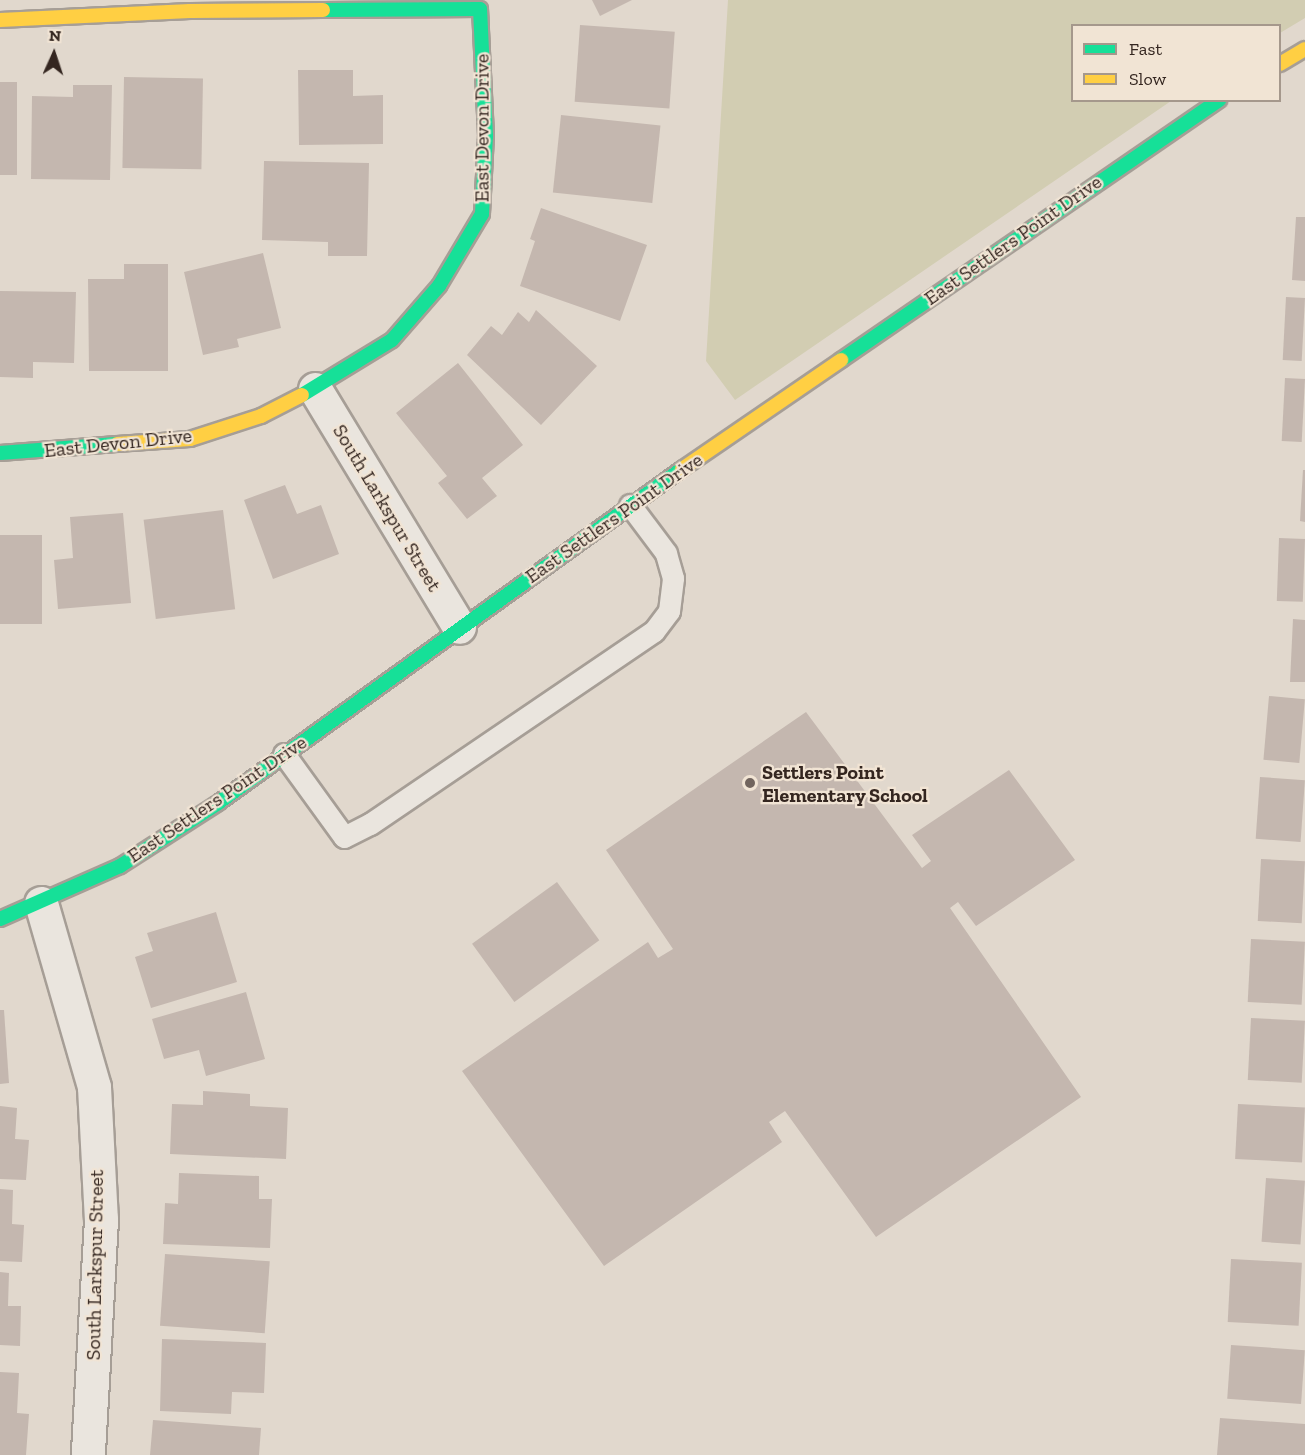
<!DOCTYPE html>
<html>
<head>
<meta charset="utf-8">
<style>
  body { margin:0 }
  #map { position:relative; width:1305px; height:1455px; overflow:hidden; background:#e1d8cd; font-family:"Zilla Slab",serif }
  div>[style] { position:absolute }
  [style*='--x'] { left:calc(var(--x)*1px); top:calc(var(--y)*1px); width:calc(var(--w)*1px); rotate:calc(var(--a)*1deg) }
  .green>* { inset:0; background:#d2cdb2 }
  .building>* { inset:0; background:#c4b7af; transform-origin:0 0 }
  .roads { filter:drop-shadow(2px 0 #a69e96) drop-shadow(-2px 0 #a69e96) drop-shadow(0 2px #a69e96) drop-shadow(0 -2px #a69e96) }
  .lane>* { height:21px; margin:-10.5px; padding:0 10.5px; transform-origin:10.5px; border-radius:10.5px; background:#eae5de }
  .street>* { height:33px; margin:-16.5px; padding:0 16.5px; transform-origin:16.5px; border-radius:16.5px; background:#eae5de }
  .fast>* { height:14px; margin:-7px; padding:0 7px; transform-origin:7px; border-radius:7px; background:#16e098 }
  .slow>* { height:14px; margin:-7px; padding:0 7px; transform-origin:7px; border-radius:7px; background:#ffcf43 }
  .dots>* { width:16px; height:16px; translate:-50% -50%; box-sizing:border-box; border:3px solid #f1e4d4; border-radius:50% }
  span { translate:-50% -50%; white-space:nowrap; text-align:center; line-height:1.15; -webkit-text-stroke:4.5px #f1e4d4; paint-order:stroke }
  .street-label { font-size:20px; color:#342620 }
  .poi-label { font-size:20px; color:#342620; font-weight:700 }
  .left { translate:0 -50%; text-align:left }
  .legend { position:absolute; left:1071px; top:24px; width:210px; height:78px; box-sizing:border-box; background:#f1e4d4; border:2px solid #a5988c; margin:0; padding:8px 10px; list-style:none; font-size:18px; color:#342620 }
  .legend li { display:flex; align-items:center; gap:12px; height:30px }
  .legend b { width:30px; border:2px solid #a5988c }
  .north { position:absolute; left:24px; top:24px; width:60px; height:60px; -webkit-text-stroke:4px #f1e4d4; paint-order:stroke; rotate:3deg; font-size:16px; font-weight:700; line-height:24px; text-align:center; color:#342620 }
  .north::after { content:''; display:block; margin:auto; width:21px; height:27px; background:#342620; clip-path:polygon(50% 0,100% 100%,50% 72%,0 100%) }
</style>
</head>
<body>
<div id="map">
  <div class="green">
    <div style="clip-path:polygon(728px 0,1305px 0,1305px 18px,1280px 33px,1280px 26px,1072px 26px,1072px 100px,1171px 101px,735px 400px,706px 361px)"></div>
  </div>
  <div class="building">
    <div style="clip-path:polygon(592px 0,632px 0,600px 16px)"></div>
    <div style="left:580px;top:25px;width:95px;height:77px;rotate:4deg"></div>
    <div style="clip-path:polygon(298px 70px,353px 70px,353px 96px,383px 95px,383px 144px,299px 145px)"></div>
    <div style="left:124px;top:77px;width:79px;height:91px;rotate:1deg"></div>
    <div style="left:0;top:82px;width:17px;height:93px"></div>
    <div style="clip-path:polygon(73px 85px,112px 85px,110px 180px,31px 179px,32px 96px,73px 97px)"></div>
    <div style="left:561px;top:115px;width:100px;height:78px;rotate:6deg"></div>
    <div style="clip-path:polygon(264px 161px,369px 163px,367px 256px,328px 256px,328px 242px,262px 240px)"></div>
    <div style="clip-path:polygon(541px 208px,647px 245px,620px 321px,520px 286px,535px 241px,530px 239px)"></div>
    <div style="clip-path:polygon(1296px 217px,1305px 217px,1305px 281px,1292px 280px)"></div>
    <div style="clip-path:polygon(263px 253px,281px 328px,237px 339px,239px 347px,203px 355px,184px 272px)"></div>
    <div style="clip-path:polygon(124px 264px,168px 264px,168px 371px,89px 371px,88px 279px,124px 279px)"></div>
    <div style="clip-path:polygon(0 291px,76px 292px,74px 363px,33px 362px,33px 378px,0 377px)"></div>
    <div style="left:1286px;top:297px;width:19px;height:63px;rotate:3deg"></div>
    <div style="clip-path:polygon(536px 310px,597px 366px,541px 425px,467px 355px,491px 326px,502px 335px,518px 312px,529px 322px)"></div>
    <div style="clip-path:polygon(458px 363px,523px 445px,482px 478px,497px 496px,467px 519px,438px 483px,447px 476px,396px 413px)"></div>
    <div style="left:1285px;top:378px;width:20px;height:63px;rotate:3deg"></div>
    <div style="clip-path:polygon(1303px 470px,1305px 470px,1305px 522px,1300px 521px)"></div>
    <div style="clip-path:polygon(285px 485px,297px 514px,321px 505px,339px 554px,273px 579px,244px 500px)"></div>
    <div style="left:223px;top:510px;width:100px;height:80px;rotate:83deg"></div>
    <div style="clip-path:polygon(123px 513px,131px 603px,58px 609px,54px 560px,73px 558px,70px 517px)"></div>
    <div style="left:0;top:535px;width:42px;height:89px"></div>
    <div style="left:1279px;top:538px;width:26px;height:63px;rotate:2deg"></div>
    <div style="clip-path:polygon(1293px 619px,1305px 620px,1305px 682px,1290px 682px)"></div>
    <div style="left:1269px;top:696px;width:36px;height:64px;rotate:5deg"></div>
    <div style="clip-path:polygon(806px 712px,922px 868px,931px 861px,912px 835px,1009px 770px,1075px 860px,976px 926px,958px 902px,950px 908px,1081px 1097px,876px 1237px,785px 1111px,769px 1122px,782px 1142px,604px 1266px,462px 1071px,648px 942px,658px 958px,673px 949px,606px 850px)"></div>
    <div style="left:1260px;top:777px;width:45px;height:62px;rotate:4deg"></div>
    <div style="left:1261px;top:859px;width:44px;height:62px;rotate:3deg"></div>
    <div style="left:557px;top:882px;width:72px;height:105px;rotate:54deg"></div>
    <div style="clip-path:polygon(216px 912px,237px 982px,151px 1008px,135px 957px,153px 951px,147px 933px)"></div>
    <div style="left:1251px;top:939px;width:54px;height:63px;rotate:3deg"></div>
    <div style="clip-path:polygon(246px 992px,265px 1059px,206px 1076px,199px 1050px,164px 1059px,152px 1019px)"></div>
    <div style="clip-path:polygon(0 1010px,4px 1010px,9px 1083px,0 1084px)"></div>
    <div style="left:1251px;top:1018px;width:54px;height:62px;rotate:3deg"></div>
    <div style="clip-path:polygon(203px 1091px,250px 1094px,250px 1106px,288px 1108px,286px 1159px,170px 1154px,172px 1104px,203px 1105px)"></div>
    <div style="left:1238px;top:1104px;width:67px;height:55px;rotate:3deg"></div>
    <div style="clip-path:polygon(0 1106px,17px 1108px,15px 1139px,29px 1140px,26px 1180px,0 1179px)"></div>
    <div style="clip-path:polygon(179px 1173px,259px 1176px,259px 1199px,272px 1199px,270px 1248px,163px 1244px,165px 1203px,178px 1204px)"></div>
    <div style="left:1266px;top:1178px;width:39px;height:64px;rotate:4deg"></div>
    <div style="clip-path:polygon(0 1189px,13px 1190px,12px 1224px,24px 1225px,22px 1262px,0 1261px)"></div>
    <div style="left:165px;top:1254px;width:105px;height:72px;rotate:4deg"></div>
    <div style="left:1231px;top:1259px;width:71px;height:63px;rotate:3deg"></div>
    <div style="clip-path:polygon(0 1272px,9px 1273px,8px 1306px,21px 1306px,20px 1346px,0 1345px)"></div>
    <div style="clip-path:polygon(162px 1339px,266px 1343px,264px 1393px,232px 1392px,231px 1414px,160px 1411px)"></div>
    <div style="left:1231px;top:1345px;width:74px;height:54px;rotate:4deg"></div>
    <div style="clip-path:polygon(0 1372px,19px 1373px,17px 1413px,29px 1414px,26px 1455px,0 1455px)"></div>
    <div style="clip-path:polygon(1220px 1418px,1305px 1424px,1305px 1455px,1217px 1455px)"></div>
    <div style="clip-path:polygon(153px 1420px,261px 1428px,259px 1455px,150px 1455px)"></div>
  </div>
  <div class="roads">
    <div class="lane">
      <div style="--x:284;--y:754;--w:102;--a:54.1"></div>
      <div style="--x:344;--y:837;--w:29;--a:-27"></div>
      <div style="--x:370;--y:824;--w:343;--a:-34.2"></div>
      <div style="--x:654;--y:631;--w:25;--a:-53"></div>
      <div style="--x:669;--y:611;--w:33;--a:-83"></div>
      <div style="--x:673;--y:578;--w:26;--a:-106"></div>
      <div style="--x:666;--y:553;--w:60;--a:-126.9"></div>
    </div>
    <div class="street">
      <div style="--x:315;--y:389;--w:278;--a:58.8"></div>
      <div style="--x:41;--y:903;--w:191;--a:73.9"></div>
      <div style="--x:94;--y:1087;--w:132;--a:87"></div>
      <div style="--x:101;--y:1219;--w:236;--a:93.2"></div>
    </div>
    <div class="fast">
      <div style="--x:841;--y:360;--w:459;--a:-34.5"></div>
      <div style="--x:302;--y:395;--w:105;--a:-31.4"></div>
      <div style="--x:392;--y:340;--w:72;--a:-49"></div>
      <div style="--x:439;--y:286;--w:84;--a:-59.2"></div>
      <div style="--x:482;--y:214;--w:78;--a:-87.1"></div>
      <div style="--x:486;--y:136;--w:127;--a:-92.7"></div>
      <div style="--x:480;--y:9;--w:157;--a:179.6"></div>
      <div style="--x:0;--y:453;--w:117;--a:-4.4"></div>
      <div style="--x:0;--y:919;--w:131;--a:-23.8"></div>
      <div style="--x:120;--y:866;--w:117;--a:-32.7"></div>
      <div style="--x:218;--y:803;--w:572;--a:-35.75"></div>
    </div>
    <div class="slow">
      <div style="--x:0;--y:20;--w:190;--a:-2.7"></div>
      <div style="--x:190;--y:11;--w:133;--a:-0.4"></div>
      <div style="--x:1280;--y:64;--w:29;--a:-31"></div>
      <div style="--x:117;--y:444;--w:73;--a:-3.9"></div>
      <div style="--x:190;--y:439;--w:75;--a:-17.9"></div>
      <div style="--x:261;--y:416;--w:46;--a:-27.1"></div>
      <div style="--x:682;--y:469;--w:193;--a:-34.4"></div>
    </div>
  </div>
  <div class="dots">
    <div style="left:750px;top:783px;background:#71645d"></div>
  </div>
  <div class="street-label">
    <span style="left:482px;top:128px;rotate:-90deg">East Devon Drive</span>
    <span style="left:1013px;top:240px;rotate:-35deg">East Settlers Point Drive</span>
    <span style="left:118px;top:443px;rotate:-6deg">East Devon Drive</span>
    <span style="left:387px;top:508px;rotate:59deg">South Larkspur Street</span>
    <span style="left:614px;top:518px;rotate:-35deg">East Settlers Point Drive</span>
    <span style="left:217px;top:799px;rotate:-34deg">East Settlers Point Drive</span>
    <span style="left:95px;top:1265px;rotate:-89deg">South Larkspur Street</span>
  </div>
  <div class="poi-label">
    <span class="left" style="left:762px;top:784px">Settlers Point<br>Elementary School</span>
  </div>
  <ul class="legend">
  <li><b style="height:8px;background:#16e098"></b>Fast</li>
  <li><b style="height:8px;background:#ffcf43"></b>Slow</li>
  </ul>
  <div class="north">N</div>
</div>
</body>
</html>
